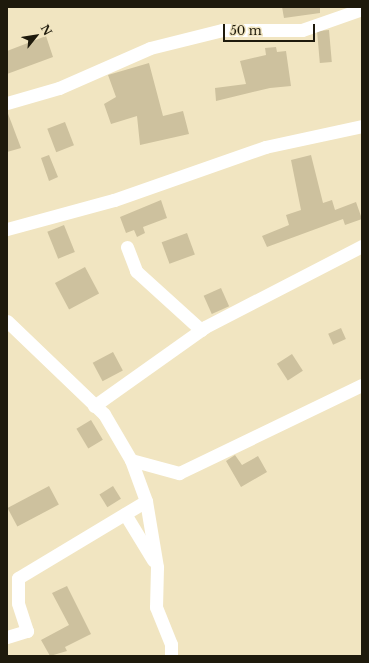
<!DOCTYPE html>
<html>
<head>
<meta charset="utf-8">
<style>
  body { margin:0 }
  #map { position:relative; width:369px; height:663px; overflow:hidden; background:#f1e5c1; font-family:"Libre Baskerville",serif }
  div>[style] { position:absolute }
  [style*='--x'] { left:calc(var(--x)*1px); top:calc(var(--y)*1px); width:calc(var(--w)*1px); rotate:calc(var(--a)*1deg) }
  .building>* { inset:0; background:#cdc19e; transform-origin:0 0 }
  .minor>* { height:13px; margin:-6.5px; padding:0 6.5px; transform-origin:6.5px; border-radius:6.5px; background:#fff }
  span { translate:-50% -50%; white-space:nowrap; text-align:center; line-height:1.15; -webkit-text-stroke:3px #f1e5c1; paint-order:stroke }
  .frame { position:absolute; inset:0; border:8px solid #1e1a0c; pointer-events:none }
  .north { position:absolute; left:16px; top:16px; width:40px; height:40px; -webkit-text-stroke:3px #f1e5c1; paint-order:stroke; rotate:60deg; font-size:11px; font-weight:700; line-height:16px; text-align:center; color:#1e1a0c }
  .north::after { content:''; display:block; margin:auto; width:14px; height:18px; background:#1e1a0c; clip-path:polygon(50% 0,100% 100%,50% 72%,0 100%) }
  .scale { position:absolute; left:223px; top:24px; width:92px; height:18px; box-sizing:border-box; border:2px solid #1e1a0c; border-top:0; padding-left:5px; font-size:12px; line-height:14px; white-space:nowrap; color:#1e1a0c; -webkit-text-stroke:3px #f1e5c1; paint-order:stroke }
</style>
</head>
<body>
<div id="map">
  <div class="building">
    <div style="clip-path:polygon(282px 7px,320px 7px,320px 13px,284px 18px)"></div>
    <div style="left:329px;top:30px;width:32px;height:12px;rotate:85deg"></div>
    <div style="clip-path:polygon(46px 36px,53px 57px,7px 74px,7px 51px)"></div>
    <div style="clip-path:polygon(276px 47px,277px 52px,286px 51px,291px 86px,270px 88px,216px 101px,215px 88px,246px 84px,240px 61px,266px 55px,265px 48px)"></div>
    <div style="clip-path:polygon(149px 63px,163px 116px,183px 111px,189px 134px,140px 145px,137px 116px,111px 124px,104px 104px,116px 97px,108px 75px)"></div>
    <div style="clip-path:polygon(7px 111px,21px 148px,7px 152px)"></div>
    <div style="left:65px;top:122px;width:25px;height:19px;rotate:69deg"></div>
    <div style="clip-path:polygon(49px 155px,58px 177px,49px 181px,41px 158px)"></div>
    <div style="clip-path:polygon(311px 155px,323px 203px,332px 200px,335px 210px,356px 202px,362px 219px,345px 225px,343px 219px,267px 247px,262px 236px,289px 225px,286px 215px,301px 210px,291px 160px)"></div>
    <div style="clip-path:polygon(161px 200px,167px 218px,143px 227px,145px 233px,137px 237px,134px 230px,126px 233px,120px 217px)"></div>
    <div style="left:64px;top:225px;width:29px;height:18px;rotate:68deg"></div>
    <div style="left:187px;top:233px;width:23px;height:27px;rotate:70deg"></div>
    <div style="left:85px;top:267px;width:30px;height:34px;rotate:62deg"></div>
    <div style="left:221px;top:288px;width:20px;height:19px;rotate:66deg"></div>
    <div style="left:341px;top:328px;width:12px;height:14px;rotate:66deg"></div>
    <div style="left:113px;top:352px;width:21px;height:23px;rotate:62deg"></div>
    <div style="left:292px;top:354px;width:20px;height:18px;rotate:57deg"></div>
    <div style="left:91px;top:420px;width:23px;height:17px;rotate:59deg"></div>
    <div style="clip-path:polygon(235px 455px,242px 465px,258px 456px,267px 472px,241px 487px,226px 461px)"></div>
    <div style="left:49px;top:486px;width:21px;height:47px;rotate:62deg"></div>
    <div style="left:113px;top:486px;width:15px;height:16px;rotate:58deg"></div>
    <div style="clip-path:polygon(67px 586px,91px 634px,65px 647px,67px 651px,50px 656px,41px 640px,69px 625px,52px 593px)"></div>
  </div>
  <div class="minor">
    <div style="--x:7;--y:103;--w:54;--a:-16.1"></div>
    <div style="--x:59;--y:88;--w:99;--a:-23.7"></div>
    <div style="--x:150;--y:48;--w:74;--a:-14"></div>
    <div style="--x:222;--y:30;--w:80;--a:0"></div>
    <div style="--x:302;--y:30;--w:64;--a:-19.3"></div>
    <div style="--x:7;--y:229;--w:111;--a:-15.2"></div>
    <div style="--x:114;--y:200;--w:160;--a:-19.3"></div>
    <div style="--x:265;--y:147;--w:99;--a:-12.2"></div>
    <div style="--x:127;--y:247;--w:26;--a:69"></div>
    <div style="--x:136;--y:271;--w:88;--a:42.2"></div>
    <div style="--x:7;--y:321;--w:134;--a:43.8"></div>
    <div style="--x:104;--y:414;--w:53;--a:59.6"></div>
    <div style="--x:131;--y:460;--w:44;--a:69.9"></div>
    <div style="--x:146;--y:501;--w:67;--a:80.5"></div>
    <div style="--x:157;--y:567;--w:40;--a:91.4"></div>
    <div style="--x:156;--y:607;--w:40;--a:68"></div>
    <div style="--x:171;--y:644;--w:12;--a:90"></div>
    <div style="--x:94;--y:406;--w:136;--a:-35.4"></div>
    <div style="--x:205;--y:327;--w:177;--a:-27.3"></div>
    <div style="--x:131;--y:460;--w:50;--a:15.2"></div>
    <div style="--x:179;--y:473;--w:203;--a:-25.7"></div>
    <div style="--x:125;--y:514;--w:54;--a:58.7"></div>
    <div style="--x:7;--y:637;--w:21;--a:-17"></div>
    <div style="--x:27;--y:631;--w:29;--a:-108"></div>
    <div style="--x:18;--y:603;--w:25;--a:-90"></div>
    <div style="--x:18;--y:578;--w:149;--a:-31"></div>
  </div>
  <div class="frame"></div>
  <div class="north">N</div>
  <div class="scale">50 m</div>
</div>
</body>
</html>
